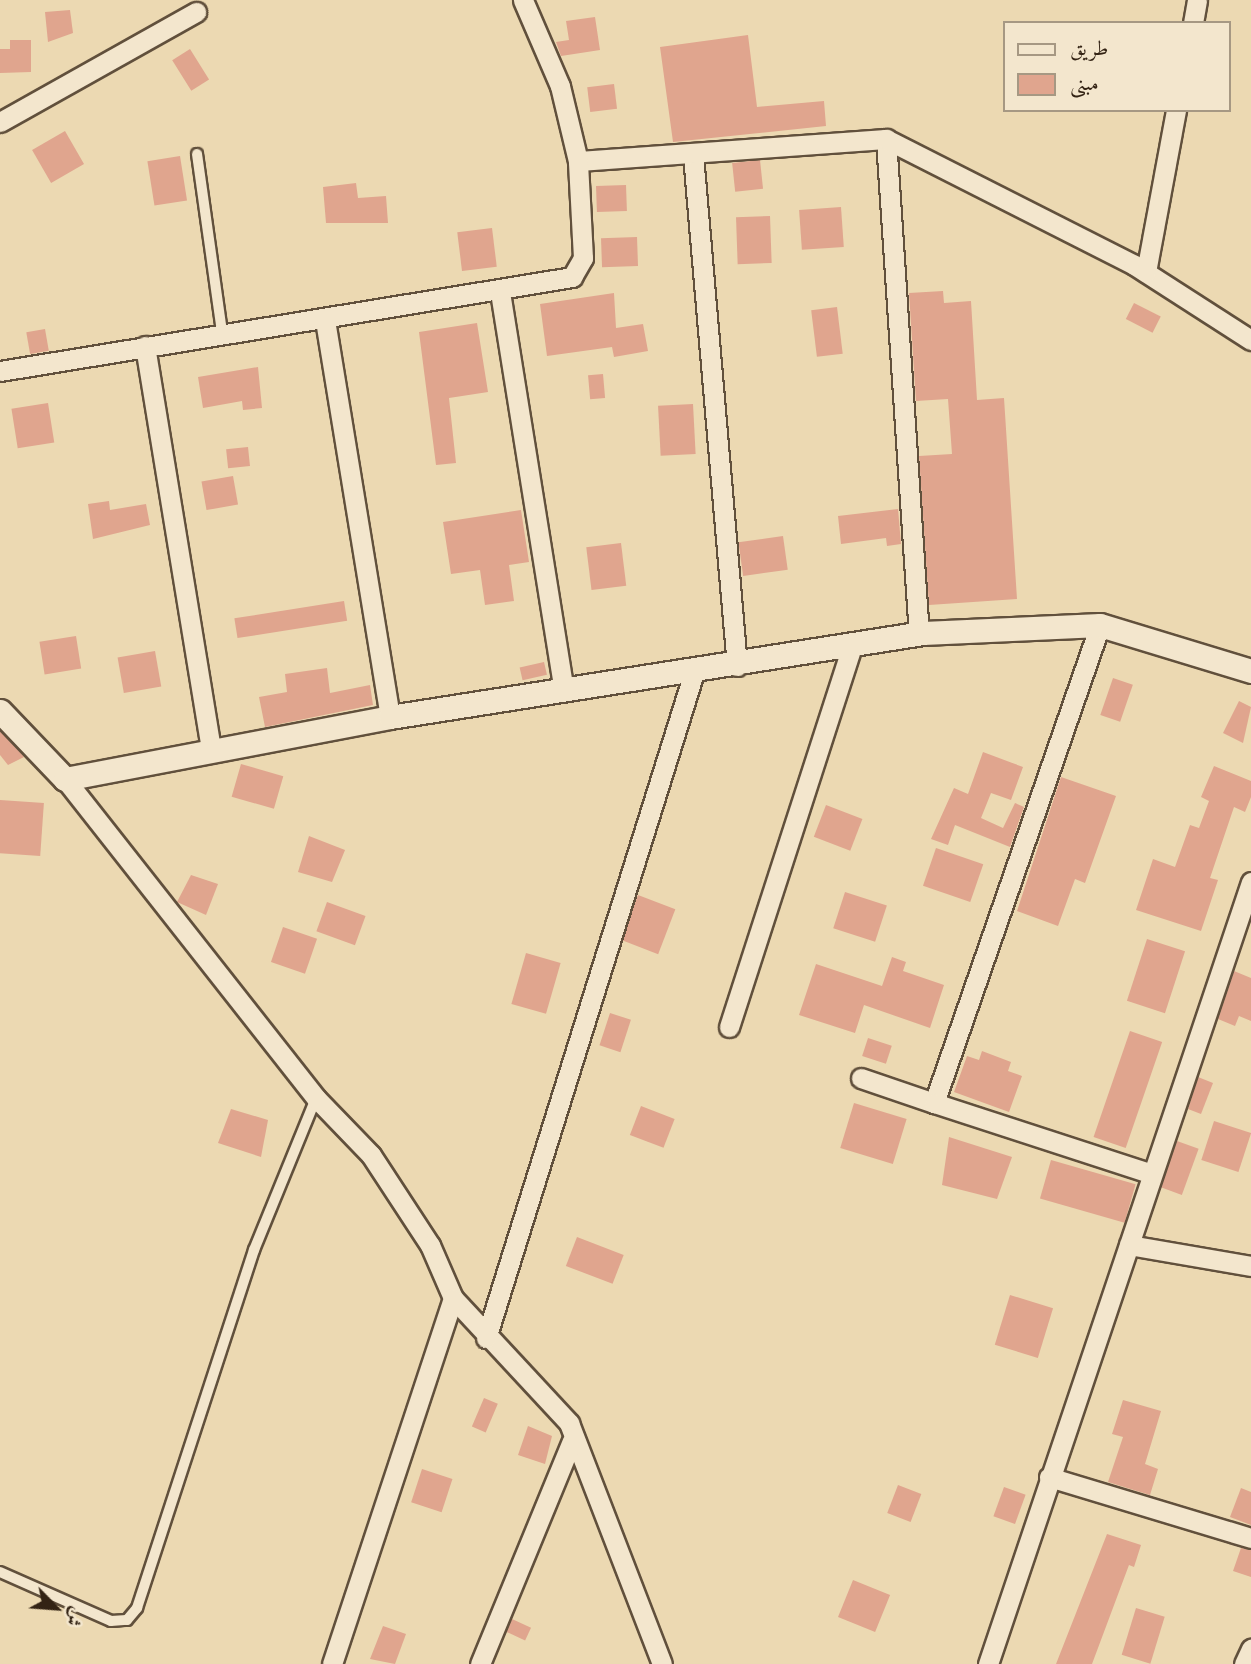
<!DOCTYPE html>
<html>
<head>
<meta charset="utf-8">
<style>
  body { margin:0 }
  #map { position:relative; width:1251px; height:1664px; overflow:hidden; background:#ecd9b2; font-family:Cardo,Amiri,serif }
  div>[style] { position:absolute }
  [style*='--x'] { left:calc(var(--x)*1px); top:calc(var(--y)*1px); width:calc(var(--w)*1px); rotate:calc(var(--a)*1deg) }
  .building>* { inset:0; background:#e0a58e; transform-origin:0 0 }
  .roads { filter:drop-shadow(2px 0 #61503c) drop-shadow(-2px 0 #61503c) drop-shadow(0 2px #61503c) drop-shadow(0 -2px #61503c) }
  .service>* { height:10px; margin:-5px; padding:0 5px; transform-origin:5px; border-radius:5px; background:#f3e6cd }
  .minor>* { height:19px; margin:-9.5px; padding:0 9.5px; transform-origin:9.5px; border-radius:9.5px; background:#f3e6cd }
  .tertiary>* { height:23px; margin:-11.5px; padding:0 11.5px; transform-origin:11.5px; border-radius:11.5px; background:#f3e6cd }
  span { translate:-50% -50%; white-space:nowrap; text-align:center; line-height:1.15; -webkit-text-stroke:5px #f3e6cd; paint-order:stroke }
  .legend { position:absolute; left:1003px; top:21px; width:228px; height:91px; box-sizing:border-box; background:#f3e6cd; border:2px solid #a69883; margin:0; padding:9px 12px; list-style:none; font-size:21px; color:#332314 }
  .legend li { display:flex; align-items:center; gap:14px; height:35px }
  .legend b { width:35px; border:2px solid #a69883 }
  .north { position:absolute; left:21px; top:1573px; width:70px; height:70px; -webkit-text-stroke:5px #f3e6cd; paint-order:stroke; rotate:115deg; font-size:19px; font-weight:700; line-height:28px; text-align:center; color:#332314 }
  .north::after { content:''; display:block; margin:auto; width:24px; height:32px; background:#332314; clip-path:polygon(50% 0,100% 100%,50% 72%,0 100%) }
</style>
</head>
<body>
<div id="map">
  <div class="building">
    <div style="clip-path:polygon(70px 10px,73px 33px,48px 42px,45px 12px)"></div>
    <div style="clip-path:polygon(595px 17px,600px 50px,561px 56px,556px 42px,569px 40px,566px 21px)"></div>
    <div style="clip-path:polygon(748px 35px,757px 107px,824px 101px,826px 126px,673px 142px,660px 47px)"></div>
    <div style="clip-path:polygon(10px 40px,31px 40px,31px 72px,0 73px,0 49px,10px 49px)"></div>
    <div style="left:190px;top:49px;width:36px;height:21px;rotate:58deg"></div>
    <div style="left:614px;top:84px;width:25px;height:27px;rotate:83deg"></div>
    <div style="left:65px;top:131px;width:38px;height:38px;rotate:60deg"></div>
    <div style="left:180px;top:156px;width:45px;height:33px;rotate:81deg"></div>
    <div style="left:760px;top:160px;width:29px;height:28px;rotate:84deg"></div>
    <div style="clip-path:polygon(356px 183px,358px 198px,386px 196px,388px 223px,326px 223px,323px 187px)"></div>
    <div style="left:626px;top:185px;width:26px;height:30px;rotate:88deg"></div>
    <div style="left:841px;top:207px;width:40px;height:42px;rotate:86deg"></div>
    <div style="left:770px;top:216px;width:47px;height:34px;rotate:88deg"></div>
    <div style="left:492px;top:228px;width:39px;height:35px;rotate:83deg"></div>
    <div style="left:637px;top:237px;width:29px;height:36px;rotate:88deg"></div>
    <div style="clip-path:polygon(943px 291px,944px 303px,971px 301px,977px 400px,1004px 398px,1017px 599px,929px 605px,919px 456px,952px 454px,948px 399px,916px 401px,909px 293px)"></div>
    <div style="clip-path:polygon(614px 293px,616px 328px,643px 324px,648px 351px,614px 357px,612px 347px,547px 356px,540px 304px)"></div>
    <div style="left:1134px;top:303px;width:30px;height:18px;rotate:27deg"></div>
    <div style="left:837px;top:307px;width:47px;height:26px;rotate:83deg"></div>
    <div style="clip-path:polygon(477px 323px,488px 392px,449px 398px,456px 463px,436px 465px,419px 332px)"></div>
    <div style="left:45px;top:329px;width:22px;height:19px;rotate:80deg"></div>
    <div style="clip-path:polygon(258px 367px,262px 408px,243px 410px,242px 401px,203px 408px,198px 377px)"></div>
    <div style="left:603px;top:374px;width:24px;height:15px;rotate:85deg"></div>
    <div style="left:48px;top:403px;width:40px;height:37px;rotate:81deg"></div>
    <div style="left:693px;top:404px;width:50px;height:35px;rotate:87deg"></div>
    <div style="left:248px;top:447px;width:19px;height:22px;rotate:84deg"></div>
    <div style="left:233px;top:476px;width:29px;height:32px;rotate:80deg"></div>
    <div style="clip-path:polygon(109px 501px,110px 510px,146px 504px,150px 525px,93px 539px,88px 504px)"></div>
    <div style="clip-path:polygon(898px 509px,901px 544px,887px 546px,886px 538px,841px 544px,838px 516px)"></div>
    <div style="clip-path:polygon(521px 510px,529px 562px,509px 565px,514px 601px,485px 605px,480px 570px,451px 574px,443px 522px)"></div>
    <div style="left:783px;top:536px;width:34px;height:45px;rotate:82deg"></div>
    <div style="left:621px;top:543px;width:43px;height:35px;rotate:83deg"></div>
    <div style="left:344px;top:601px;width:20px;height:111px;rotate:81deg"></div>
    <div style="left:76px;top:636px;width:33px;height:37px;rotate:81deg"></div>
    <div style="left:155px;top:651px;width:36px;height:38px;rotate:80deg"></div>
    <div style="left:544px;top:662px;width:13px;height:25px;rotate:77deg"></div>
    <div style="clip-path:polygon(327px 668px,330px 693px,370px 685px,373px 705px,265px 727px,259px 697px,287px 692px,285px 674px)"></div>
    <div style="left:1113px;top:678px;width:21px;height:39px;rotate:19deg"></div>
    <div style="clip-path:polygon(1239px 701px,1251px 707px,1243px 743px,1223px 733px)"></div>
    <div style="clip-path:polygon(0 731px,19px 751px,24px 757px,8px 765px,0 755px)"></div>
    <div style="clip-path:polygon(983px 752px,1023px 767px,1011px 800px,991px 793px,981px 818px,1003px 828px,1015px 803px,1024px 807px,1010px 847px,955px 825px,948px 845px,931px 839px,954px 788px,968px 794px)"></div>
    <div style="left:241px;top:764px;width:44px;height:34px;rotate:16deg"></div>
    <div style="clip-path:polygon(1214px 766px,1251px 781px,1251px 797px,1245px 812px,1234px 807px,1210px 878px,1218px 880px,1201px 931px,1136px 910px,1153px 859px,1175px 867px,1190px 825px,1199px 828px,1209px 801px,1201px 797px)"></div>
    <div style="clip-path:polygon(1061px 777px,1116px 796px,1085px 883px,1075px 879px,1058px 926px,1017px 911px)"></div>
    <div style="left:0;top:800px;width:44px;height:53px;rotate:4deg"></div>
    <div style="left:826px;top:805px;width:39px;height:34px;rotate:21deg"></div>
    <div style="clip-path:polygon(309px 836px,345px 850px,332px 882px,298px 872px)"></div>
    <div style="left:936px;top:848px;width:50px;height:40px;rotate:19deg"></div>
    <div style="clip-path:polygon(191px 875px,218px 884px,206px 915px,177px 902px)"></div>
    <div style="left:845px;top:892px;width:44px;height:38px;rotate:18deg"></div>
    <div style="left:638px;top:895px;width:40px;height:48px;rotate:21deg"></div>
    <div style="left:327px;top:902px;width:41px;height:31px;rotate:20deg"></div>
    <div style="left:283px;top:927px;width:36px;height:37px;rotate:19deg"></div>
    <div style="left:1147px;top:939px;width:40px;height:65px;rotate:18deg"></div>
    <div style="left:526px;top:953px;width:36px;height:53px;rotate:16deg"></div>
    <div style="clip-path:polygon(892px 957px,906px 962px,903px 971px,944px 985px,930px 1028px,864px 1005px,855px 1033px,799px 1015px,816px 964px,882px 986px)"></div>
    <div style="clip-path:polygon(1234px 971px,1251px 978px,1251px 1021px,1239px 1016px,1235px 1026px,1218px 1019px)"></div>
    <div style="left:610px;top:1013px;width:22px;height:34px;rotate:18deg"></div>
    <div style="left:1130px;top:1031px;width:34px;height:112px;rotate:19deg"></div>
    <div style="left:868px;top:1038px;width:25px;height:19px;rotate:18deg"></div>
    <div style="clip-path:polygon(982px 1051px,1011px 1062px,1008px 1071px,1022px 1076px,1009px 1112px,954px 1092px,967px 1056px,979px 1060px)"></div>
    <div style="clip-path:polygon(1198px 1077px,1213px 1083px,1201px 1114px,1188px 1109px)"></div>
    <div style="left:854px;top:1103px;width:55px;height:47px;rotate:17deg"></div>
    <div style="left:641px;top:1106px;width:36px;height:31px;rotate:21deg"></div>
    <div style="clip-path:polygon(231px 1109px,268px 1120px,261px 1157px,218px 1143px)"></div>
    <div style="left:1214px;top:1121px;width:39px;height:41px;rotate:18deg"></div>
    <div style="clip-path:polygon(949px 1137px,1012px 1157px,997px 1199px,942px 1185px)"></div>
    <div style="left:1177px;top:1141px;width:23px;height:49px;rotate:20deg"></div>
    <div style="left:1051px;top:1160px;width:88px;height:40px;rotate:16deg"></div>
    <div style="left:577px;top:1237px;width:50px;height:31px;rotate:21deg"></div>
    <div style="left:1010px;top:1295px;width:45px;height:52px;rotate:17deg"></div>
    <div style="left:484px;top:1398px;width:15px;height:31px;rotate:23deg"></div>
    <div style="clip-path:polygon(1123px 1400px,1161px 1411px,1145px 1464px,1158px 1469px,1150px 1495px,1108px 1482px,1123px 1437px,1112px 1434px)"></div>
    <div style="clip-path:polygon(528px 1426px,552px 1436px,545px 1464px,518px 1455px)"></div>
    <div style="left:422px;top:1469px;width:32px;height:35px;rotate:18deg"></div>
    <div style="left:898px;top:1485px;width:25px;height:30px;rotate:21deg"></div>
    <div style="left:1004px;top:1487px;width:23px;height:31px;rotate:20deg"></div>
    <div style="clip-path:polygon(1241px 1488px,1251px 1492px,1251px 1525px,1230px 1517px)"></div>
    <div style="clip-path:polygon(1107px 1534px,1141px 1545px,1134px 1567px,1129px 1565px,1092px 1664px,1056px 1664px)"></div>
    <div style="clip-path:polygon(1241px 1548px,1251px 1550px,1251px 1577px,1233px 1571px)"></div>
    <div style="left:853px;top:1580px;width:40px;height:40px;rotate:22deg"></div>
    <div style="left:1136px;top:1608px;width:30px;height:49px;rotate:17deg"></div>
    <div style="left:512px;top:1619px;width:21px;height:14px;rotate:25deg"></div>
    <div style="clip-path:polygon(383px 1626px,406px 1634px,395px 1664px,370px 1659px)"></div>
  </div>
  <div class="roads">
    <div class="service">
      <div style="--x:197;--y:154;--w:179;--a:82"></div>
      <div style="--x:0;--y:1572;--w:121;--a:23.8"></div>
      <div style="--x:111;--y:1621;--w:16;--a:-4"></div>
      <div style="--x:127;--y:1620;--w:16;--a:-50"></div>
      <div style="--x:137;--y:1608;--w:377;--a:-71.9"></div>
      <div style="--x:254;--y:1250;--w:164;--a:-67.8"></div>
    </div>
    <div class="minor">
      <div style="--x:1193;--y:23;--w:23;--a:-80"></div>
      <div style="--x:0;--y:122;--w:225;--a:-29.3"></div>
      <div style="--x:886;--y:139;--w:496;--a:86.2"></div>
      <div style="--x:693;--y:155;--w:513;--a:85.08"></div>
      <div style="--x:578;--y:161;--w:309;--a:-4.1"></div>
      <div style="--x:886;--y:139;--w:278;--a:26.9"></div>
      <div style="--x:1134;--y:265;--w:139;--a:32.7"></div>
      <div style="--x:1146;--y:272;--w:165;--a:-79.5"></div>
      <div style="--x:500;--y:292;--w:403;--a:80.9"></div>
      <div style="--x:325;--y:320;--w:402;--a:80.7"></div>
      <div style="--x:145;--y:346;--w:410;--a:80.7"></div>
      <div style="--x:0;--y:371;--w:580;--a:-9.33"></div>
      <div style="--x:572;--y:277;--w:22;--a:-60"></div>
      <div style="--x:583;--y:258;--w:97;--a:-93"></div>
      <div style="--x:578;--y:161;--w:77;--a:-103.5"></div>
      <div style="--x:560;--y:86;--w:94;--a:-113.3"></div>
      <div style="--x:65;--y:779;--w:406;--a:51.8"></div>
      <div style="--x:316;--y:1098;--w:79;--a:46"></div>
      <div style="--x:371;--y:1155;--w:108;--a:56.8"></div>
      <div style="--x:430;--y:1245;--w:58;--a:66.5"></div>
      <div style="--x:453;--y:1298;--w:171;--a:47.1"></div>
      <div style="--x:569;--y:1423;--w:258;--a:68.9"></div>
      <div style="--x:729;--y:1027;--w:403;--a:-72.1"></div>
      <div style="--x:861;--y:1078;--w:77;--a:18.9"></div>
      <div style="--x:934;--y:1103;--w:506;--a:-70.85"></div>
      <div style="--x:934;--y:1103;--w:229;--a:18"></div>
      <div style="--x:1129;--y:1245;--w:124;--a:9.8"></div>
      <div style="--x:486;--y:1338;--w:701;--a:-72.65"></div>
      <div style="--x:1049;--y:1477;--w:211;--a:16.8"></div>
      <div style="--x:332;--y:1664;--w:385;--a:-71.7"></div>
      <div style="--x:480;--y:1664;--w:241;--a:-67.6"></div>
      <div style="--x:988;--y:1664;--w:825;--a:-71.41"></div>
      <div style="--x:1244;--y:1664;--w:17;--a:-65"></div>
    </div>
    <div class="tertiary">
      <div style="--x:0;--y:711;--w:94;--a:46.3"></div>
      <div style="--x:65;--y:779;--w:331;--a:-10.8"></div>
      <div style="--x:390;--y:717;--w:540;--a:-8.96"></div>
      <div style="--x:923;--y:633;--w:177;--a:-2.6"></div>
      <div style="--x:1100;--y:625;--w:158;--a:16.9"></div>
    </div>
  </div>
  <ul class="legend">
  <li><b style="height:9px;background:#f3e6cd"></b>طريق</li>
  <li><b style="height:19px;background:#e0a58e"></b>مبنى</li>
  </ul>
  <div class="north">ش</div>
</div>
</body>
</html>
